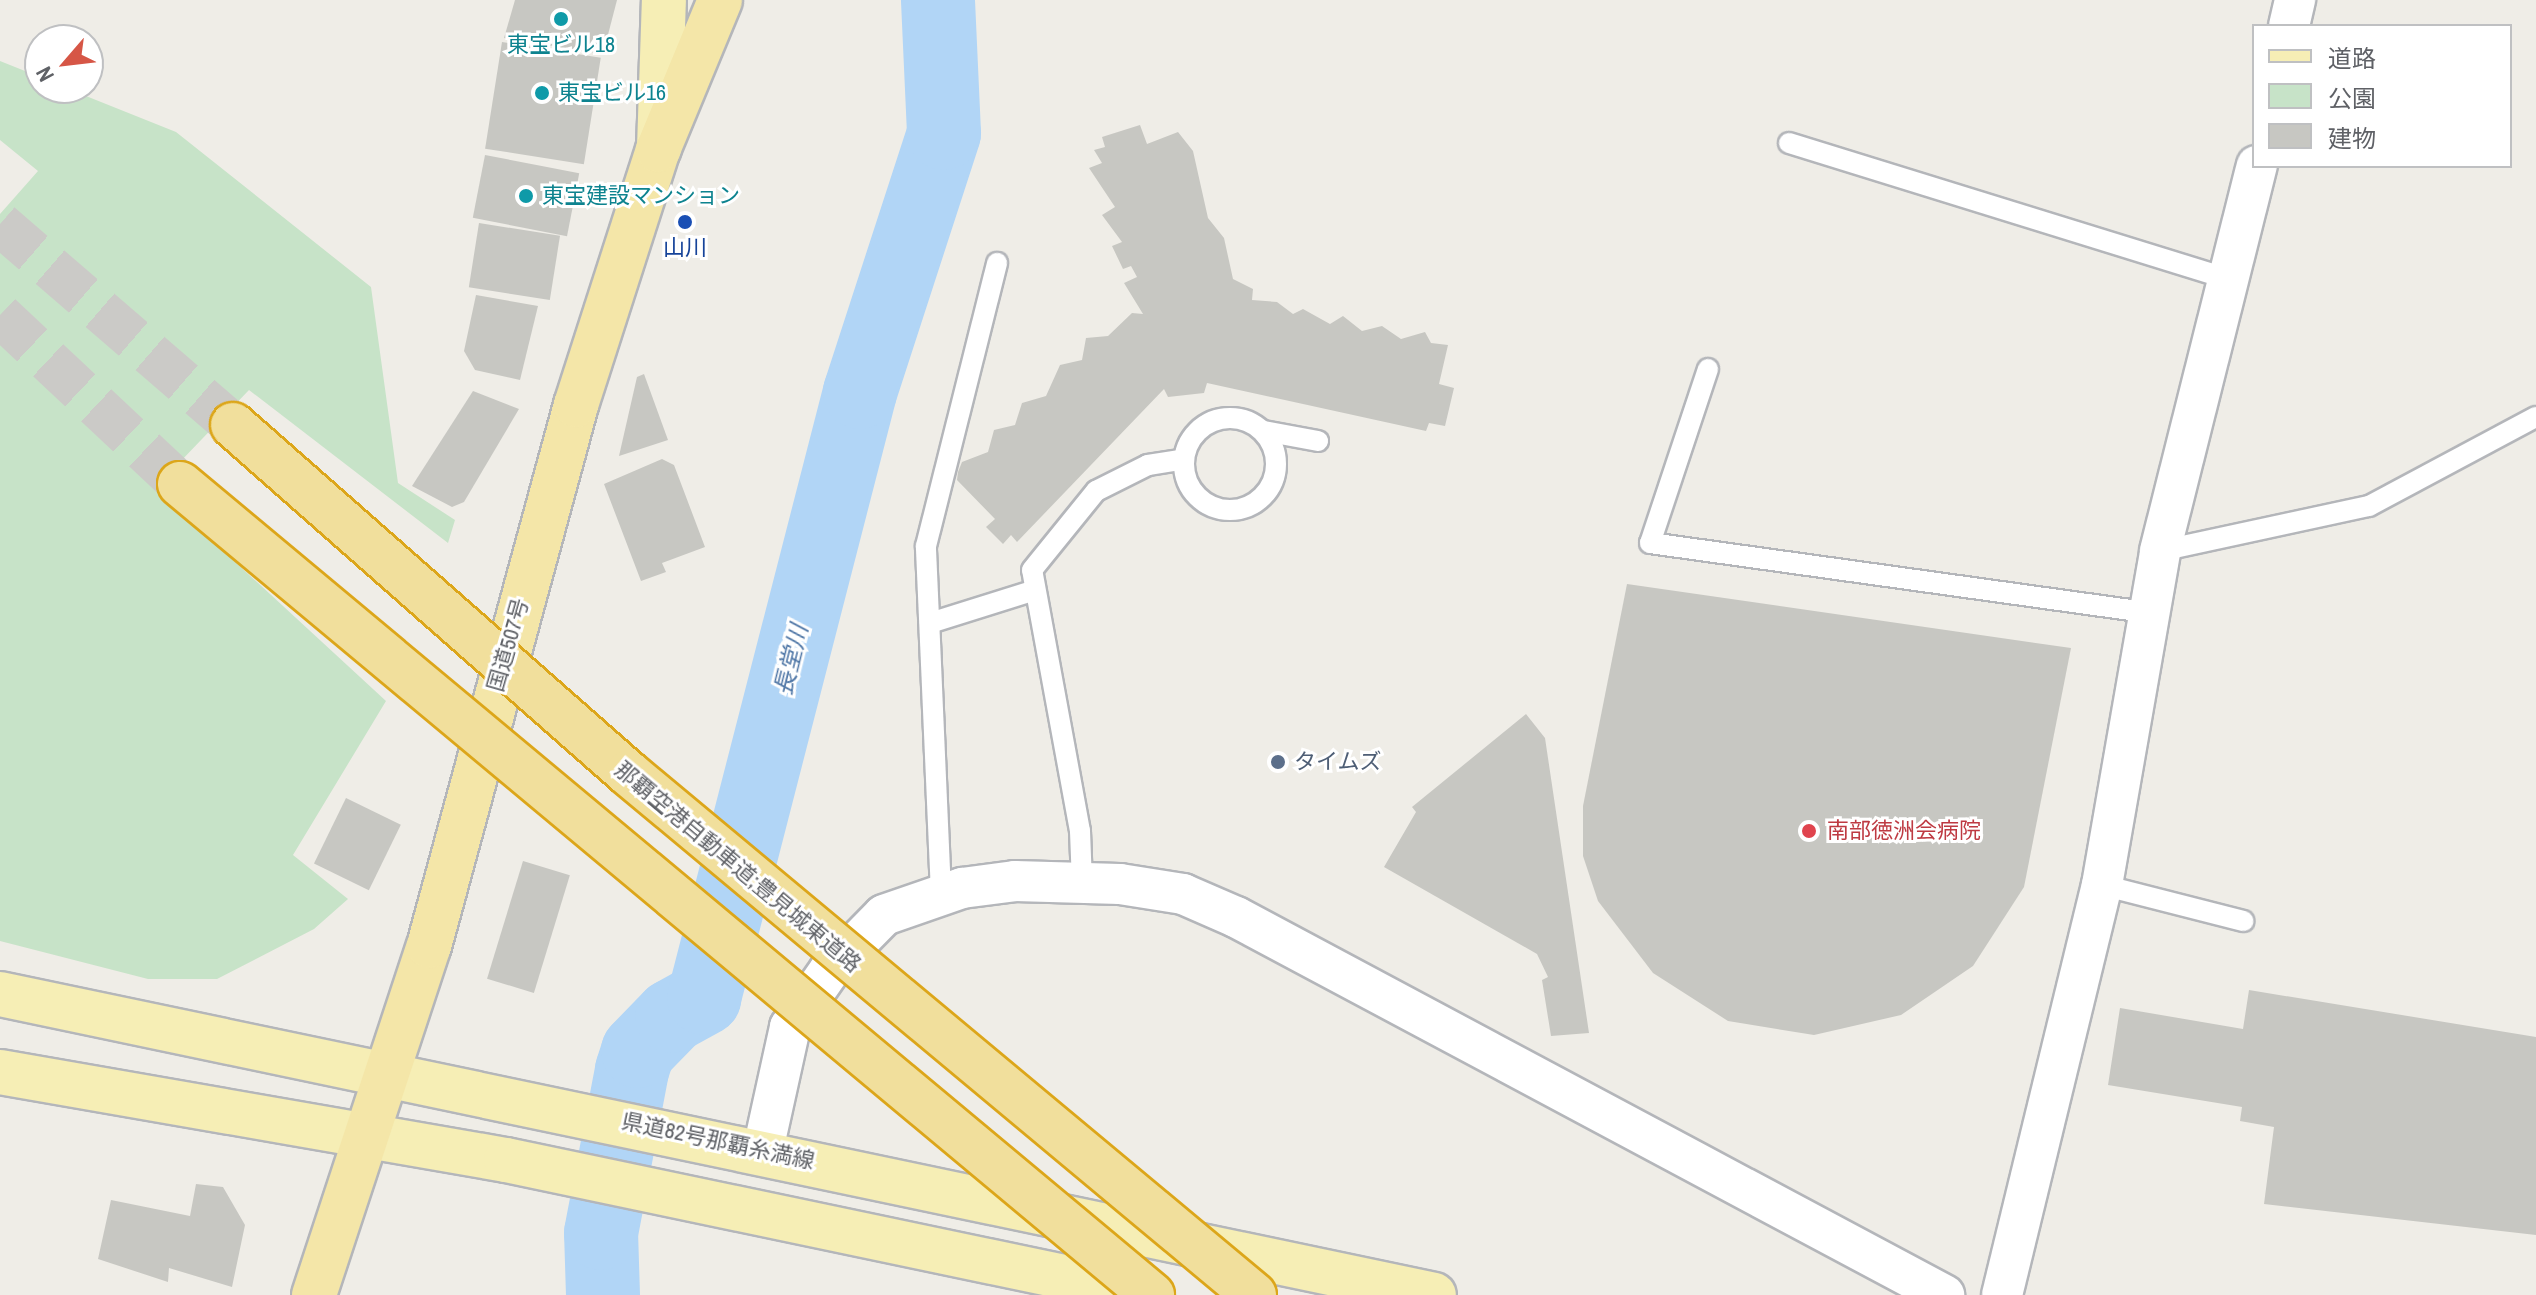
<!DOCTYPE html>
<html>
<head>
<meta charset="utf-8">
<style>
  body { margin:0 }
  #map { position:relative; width:2536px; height:1295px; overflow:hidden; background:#efede7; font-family:"Archivo Narrow","Noto Sans JP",sans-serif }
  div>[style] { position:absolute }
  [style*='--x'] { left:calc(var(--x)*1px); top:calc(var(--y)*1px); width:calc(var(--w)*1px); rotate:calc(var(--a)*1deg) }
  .green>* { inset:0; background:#c7e3c8 }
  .river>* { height:74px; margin:-37px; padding:0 37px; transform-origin:37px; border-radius:37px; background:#b1d5f6 }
  .building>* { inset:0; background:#c7c7c2; transform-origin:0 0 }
  .motorway-tunnel>* { height:44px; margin-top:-22px; transform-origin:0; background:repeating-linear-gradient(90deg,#cbcac7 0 44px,transparent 0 66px) }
  .roads { filter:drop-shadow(2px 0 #b4b6ba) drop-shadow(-2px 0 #b4b6ba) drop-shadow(0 2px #b4b6ba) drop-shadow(0 -2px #b4b6ba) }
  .service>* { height:20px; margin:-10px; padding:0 10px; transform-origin:10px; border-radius:10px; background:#fff }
  .service>.ring { margin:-10px; padding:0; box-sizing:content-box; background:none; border:20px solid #fff; border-radius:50% }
  .minor>* { height:40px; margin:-20px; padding:0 20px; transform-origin:20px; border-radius:20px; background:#fff }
  .primary>* { height:44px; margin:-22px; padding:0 22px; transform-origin:22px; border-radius:22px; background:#f6eeb5 }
  .trunk>* { height:44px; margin:-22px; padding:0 22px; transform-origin:22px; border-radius:22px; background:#f4e6a8 }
  .bridges { filter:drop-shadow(2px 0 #dca61a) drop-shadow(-2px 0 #dca61a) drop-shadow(0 2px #dca61a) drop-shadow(0 -2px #dca61a) }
  .motorway-bridge>* { height:44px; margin:-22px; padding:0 22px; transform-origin:22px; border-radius:22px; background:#f1df9c }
  .dots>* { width:22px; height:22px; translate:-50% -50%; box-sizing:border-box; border:4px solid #fff; border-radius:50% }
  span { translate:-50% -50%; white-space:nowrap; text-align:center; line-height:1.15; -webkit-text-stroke:6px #fff; paint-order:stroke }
  .culture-label { font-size:22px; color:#0d838f }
  .left { translate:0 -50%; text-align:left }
  .transit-label { font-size:22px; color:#164399 }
  .street-label { font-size:22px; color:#5f6166 }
  .service-label { font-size:22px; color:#4e5e75 }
  .health-label { font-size:22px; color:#be3a42 }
  .water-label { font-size:24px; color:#4e76a6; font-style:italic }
  .legend { position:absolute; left:2252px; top:24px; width:260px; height:144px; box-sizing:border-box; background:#fff; border:2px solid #bfc0c2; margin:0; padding:10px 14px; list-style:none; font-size:24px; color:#5f6166 }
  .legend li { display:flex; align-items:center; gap:16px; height:40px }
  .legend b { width:40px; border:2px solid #bfc0c2 }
  .north { position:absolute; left:24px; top:24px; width:80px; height:80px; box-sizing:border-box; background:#fff; border:2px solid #bfc0c2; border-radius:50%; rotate:242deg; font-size:22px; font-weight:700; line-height:32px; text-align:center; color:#5f6166 }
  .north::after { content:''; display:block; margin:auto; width:28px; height:36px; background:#d65646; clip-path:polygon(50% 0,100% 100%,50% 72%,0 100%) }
</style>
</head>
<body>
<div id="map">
  <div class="green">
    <div style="clip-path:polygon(0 61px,40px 77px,40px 88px,66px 88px,176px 132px,371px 287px,398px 483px,455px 520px,448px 543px,249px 390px,155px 488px,386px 701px,293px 855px,348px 899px,314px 929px,217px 979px,148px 979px,0 941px,0 214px,38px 171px,0 140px)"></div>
  </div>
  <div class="river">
    <div style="--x:603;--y:1295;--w:62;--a:-91.8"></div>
    <div style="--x:601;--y:1233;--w:166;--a:-79.2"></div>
    <div style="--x:632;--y:1070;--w:20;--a:-72"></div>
    <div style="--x:638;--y:1051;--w:49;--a:-45.8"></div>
    <div style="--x:672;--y:1016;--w:37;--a:-29"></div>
    <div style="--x:704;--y:998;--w:626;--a:-75.56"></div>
    <div style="--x:860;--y:392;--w:272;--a:-72"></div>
    <div style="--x:944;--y:133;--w:133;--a:-92.6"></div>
  </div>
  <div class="building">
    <div style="clip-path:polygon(515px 0,617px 0,603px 54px,504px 38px)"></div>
    <div style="left:502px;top:42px;width:100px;height:108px;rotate:9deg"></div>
    <div style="clip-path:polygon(1140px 125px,1147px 144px,1178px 132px,1193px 151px,1208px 218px,1224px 238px,1233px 279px,1253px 289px,1252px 300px,1277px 302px,1293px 314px,1303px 309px,1330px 324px,1343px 316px,1362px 331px,1382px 326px,1401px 339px,1425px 332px,1431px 343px,1448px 345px,1439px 384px,1454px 388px,1445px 426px,1429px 423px,1426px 431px,1207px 383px,1204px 393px,1168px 397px,1164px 389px,1017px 542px,1011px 535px,1003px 544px,986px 527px,995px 519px,957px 480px,958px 472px,962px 462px,988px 452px,994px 430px,1015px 425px,1022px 403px,1046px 396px,1060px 365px,1082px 360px,1086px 338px,1108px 336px,1132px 313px,1143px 314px,1124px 283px,1137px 277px,1131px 266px,1123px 269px,1112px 246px,1122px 242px,1102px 215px,1115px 207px,1089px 168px,1102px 163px,1094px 150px,1105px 147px,1102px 137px)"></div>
    <div style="left:485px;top:155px;width:96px;height:64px;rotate:11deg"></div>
    <div style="left:479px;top:223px;width:82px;height:65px;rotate:9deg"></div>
    <div style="clip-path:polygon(476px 295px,538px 306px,520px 380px,475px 370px,464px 351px)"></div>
    <div style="clip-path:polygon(644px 374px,668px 440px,619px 456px,637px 377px)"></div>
    <div style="clip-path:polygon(473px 391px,519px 409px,464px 502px,452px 507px,412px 486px)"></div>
    <div style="clip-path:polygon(662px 459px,674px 465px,705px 547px,662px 563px,666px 572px,641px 581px,604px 484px)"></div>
    <div style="clip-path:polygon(1627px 584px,2071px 648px,2024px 887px,1973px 966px,1901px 1015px,1814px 1035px,1728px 1021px,1653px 973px,1598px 901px,1583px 856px,1583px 806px)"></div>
    <div style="clip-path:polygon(1526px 714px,1545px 738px,1589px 1033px,1551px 1036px,1542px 980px,1548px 977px,1537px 954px,1384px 867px,1416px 812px,1412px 807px)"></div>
    <div style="left:346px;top:798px;width:61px;height:73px;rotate:26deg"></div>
    <div style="left:523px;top:861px;width:49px;height:123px;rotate:17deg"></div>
    <div style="clip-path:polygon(2249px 990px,2536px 1037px,2536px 1235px,2264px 1204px,2274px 1127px,2240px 1121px,2242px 1107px,2108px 1085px,2120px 1008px,2243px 1029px)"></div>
    <div style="clip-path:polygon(196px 1184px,223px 1187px,245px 1225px,232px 1287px,169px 1268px,168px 1282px,98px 1259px,111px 1200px,190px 1216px)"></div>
  </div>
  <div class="motorway-tunnel">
    <div style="--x:0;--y:224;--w:308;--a:40.8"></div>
    <div style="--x:0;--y:315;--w:247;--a:43.2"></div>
  </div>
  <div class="roads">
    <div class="service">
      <div style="--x:1789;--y:143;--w:464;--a:17.2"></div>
      <div style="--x:1708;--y:369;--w:183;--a:108.4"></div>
      <div style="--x:1650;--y:543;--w:507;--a:7.94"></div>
      <div class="ring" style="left:1184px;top:418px;width:72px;height:72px"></div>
      <div style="--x:1264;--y:431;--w:55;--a:10.5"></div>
      <div style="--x:2160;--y:551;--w:214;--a:-12.2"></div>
      <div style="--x:2369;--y:506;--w:189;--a:-28.1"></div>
      <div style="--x:930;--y:623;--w:107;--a:-17.4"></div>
      <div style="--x:1082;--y:883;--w:52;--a:-92.2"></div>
      <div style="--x:1080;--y:831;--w:265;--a:-100.4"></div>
      <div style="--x:1032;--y:570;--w:102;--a:-51"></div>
      <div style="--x:1096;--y:491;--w:58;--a:-26.6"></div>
      <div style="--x:1148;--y:465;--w:36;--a:-9"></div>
      <div style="--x:2102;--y:885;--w:146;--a:14.3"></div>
      <div style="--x:941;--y:893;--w:347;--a:-92.5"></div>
      <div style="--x:926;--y:546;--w:292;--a:-75.9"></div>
    </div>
    <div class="minor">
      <div style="--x:2289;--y:26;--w:27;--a:-77"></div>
      <div style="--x:763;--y:1150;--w:126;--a:-77.6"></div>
      <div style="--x:790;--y:1027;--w:68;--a:-55.1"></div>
      <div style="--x:829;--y:971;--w:78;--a:-45.5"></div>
      <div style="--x:884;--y:915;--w:83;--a:-19.1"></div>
      <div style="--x:962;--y:888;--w:53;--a:-7.5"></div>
      <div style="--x:1015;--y:881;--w:105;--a:1.6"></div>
      <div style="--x:1120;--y:884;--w:64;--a:9"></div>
      <div style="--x:1183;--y:894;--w:58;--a:23.5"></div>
      <div style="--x:1236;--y:917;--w:803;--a:28.1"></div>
      <div style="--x:2002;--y:1295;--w:422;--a:-76.3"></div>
      <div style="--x:2102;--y:885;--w:339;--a:-80.1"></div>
      <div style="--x:2160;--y:551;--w:397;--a:-75.9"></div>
    </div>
    <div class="primary">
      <div style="--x:659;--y:148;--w:148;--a:-88.1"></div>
      <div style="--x:0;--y:994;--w:1465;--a:11.85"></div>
      <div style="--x:0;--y:1072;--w:514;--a:9.87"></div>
      <div style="--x:506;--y:1160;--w:658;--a:11.84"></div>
    </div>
    <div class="trunk">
      <div style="--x:314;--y:1295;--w:367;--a:-71.8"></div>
      <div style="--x:429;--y:946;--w:561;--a:-74.8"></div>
      <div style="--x:576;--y:405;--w:268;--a:-72.2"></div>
      <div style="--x:658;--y:150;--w:162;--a:-67.5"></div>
    </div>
  </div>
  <div class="bridges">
    <div class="motorway-bridge">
      <div style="--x:233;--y:425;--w:526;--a:41.38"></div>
      <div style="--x:628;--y:773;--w:815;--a:39.82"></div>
      <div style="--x:180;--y:484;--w:1266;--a:39.84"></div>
    </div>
  </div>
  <div class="dots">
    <div style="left:561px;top:19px;background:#0f9aa8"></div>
    <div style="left:542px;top:93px;background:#0f9aa8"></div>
    <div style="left:526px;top:196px;background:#0f9aa8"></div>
    <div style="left:685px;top:222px;background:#1a4fb4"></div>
    <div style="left:1278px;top:762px;background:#5c6f8a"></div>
    <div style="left:1809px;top:831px;background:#e0444e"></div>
  </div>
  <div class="culture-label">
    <span style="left:561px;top:45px">東宝ビル18</span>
    <span class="left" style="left:558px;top:93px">東宝ビル16</span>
    <span class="left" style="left:542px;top:196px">東宝建設マンション</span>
  </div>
  <div class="transit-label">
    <span style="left:685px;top:248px">山川</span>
  </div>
  <div class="street-label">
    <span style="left:508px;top:645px;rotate:-74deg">国道507号</span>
    <span style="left:738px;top:867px;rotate:40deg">那覇空港自動車道;豊見城東道路</span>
    <span style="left:718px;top:1141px;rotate:12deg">県道82号那覇糸満線</span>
  </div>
  <div class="service-label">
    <span class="left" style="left:1294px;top:762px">タイムズ</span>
  </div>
  <div class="health-label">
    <span class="left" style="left:1827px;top:831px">南部徳洲会病院</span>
  </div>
  <div class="water-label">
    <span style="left:791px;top:660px;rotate:-76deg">長堂川</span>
  </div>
  <ul class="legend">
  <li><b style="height:10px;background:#f6eeb5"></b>道路</li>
  <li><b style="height:22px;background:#c7e3c8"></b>公園</li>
  <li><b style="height:22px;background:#c7c7c2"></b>建物</li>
  </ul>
  <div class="north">N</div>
</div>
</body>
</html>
